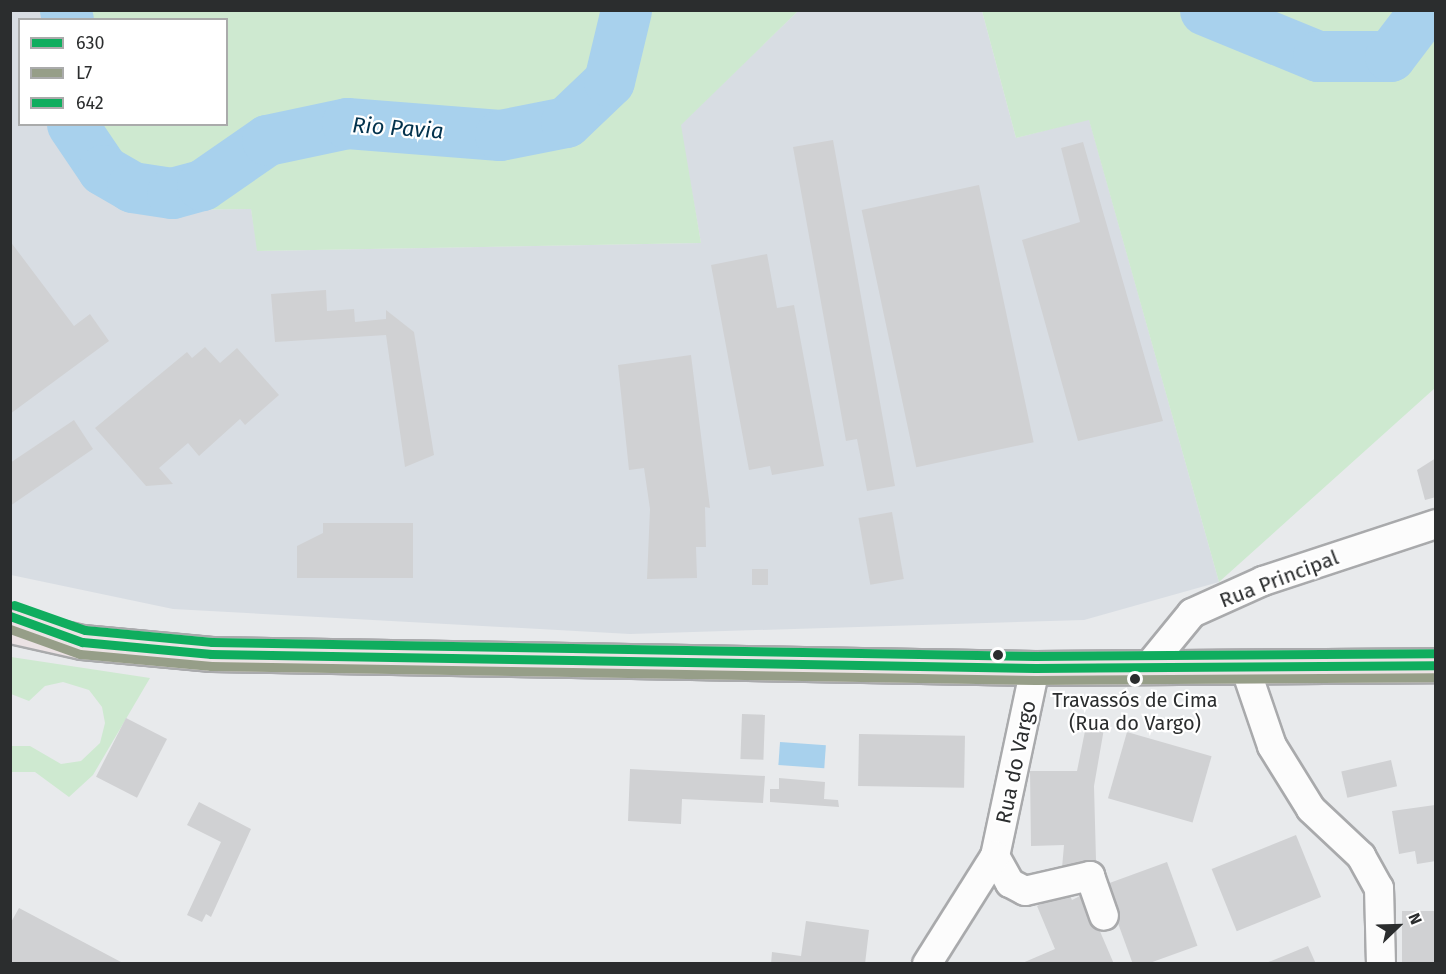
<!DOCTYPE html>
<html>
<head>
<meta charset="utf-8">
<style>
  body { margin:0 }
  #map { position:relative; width:1446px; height:974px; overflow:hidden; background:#e8eaec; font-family:"Fira Sans",sans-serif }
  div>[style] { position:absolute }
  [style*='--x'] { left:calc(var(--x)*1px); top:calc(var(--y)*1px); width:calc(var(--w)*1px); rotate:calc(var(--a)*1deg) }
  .built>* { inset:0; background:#d8dde3 }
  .green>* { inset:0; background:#cee9d0 }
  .water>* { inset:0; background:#a8d1ed; transform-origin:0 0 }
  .river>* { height:51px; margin:-25.5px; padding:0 25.5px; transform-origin:25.5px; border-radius:25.5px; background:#a8d1ed }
  .building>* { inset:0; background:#d0d1d3; transform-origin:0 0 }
  .roads { filter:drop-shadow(2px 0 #a9aaac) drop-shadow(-2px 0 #a9aaac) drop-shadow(0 2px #a9aaac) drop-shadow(0 -2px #a9aaac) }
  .street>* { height:28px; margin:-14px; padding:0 14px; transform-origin:14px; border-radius:14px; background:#fcfcfc }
  .primary>* { height:33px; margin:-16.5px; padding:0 16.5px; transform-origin:16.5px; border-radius:16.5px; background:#ebe2e4 }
  .bus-1>* { height:9px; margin:-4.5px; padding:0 4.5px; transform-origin:4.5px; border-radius:4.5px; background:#0fad5e }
  .bus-2>* { height:9px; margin:-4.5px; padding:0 4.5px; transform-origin:4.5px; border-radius:4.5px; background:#969e88 }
  .bus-3>* { height:9px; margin:-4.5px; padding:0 4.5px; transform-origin:4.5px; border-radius:4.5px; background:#0fad5e }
  .dots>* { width:16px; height:16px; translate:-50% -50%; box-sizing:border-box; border:3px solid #fff; border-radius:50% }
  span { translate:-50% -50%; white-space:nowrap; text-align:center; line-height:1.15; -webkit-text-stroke:4.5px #fff; paint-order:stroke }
  .bus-label { font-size:20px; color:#2b2d2e }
  .street-label { font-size:21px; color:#2b2d2e }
  .water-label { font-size:22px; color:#02324d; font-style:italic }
  .frame { position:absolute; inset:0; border:12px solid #2b2d2e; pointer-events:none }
  .legend { position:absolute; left:18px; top:18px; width:210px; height:108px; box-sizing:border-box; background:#fff; border:2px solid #aaabab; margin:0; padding:8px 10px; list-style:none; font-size:18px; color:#2b2d2e }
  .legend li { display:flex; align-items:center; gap:12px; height:30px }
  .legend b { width:30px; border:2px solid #aaabab }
  .north { position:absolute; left:1368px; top:896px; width:60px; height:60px; -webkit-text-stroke:4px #fff; paint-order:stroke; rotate:67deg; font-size:16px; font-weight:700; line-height:24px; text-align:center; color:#2b2d2e }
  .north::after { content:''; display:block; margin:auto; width:21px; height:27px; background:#2b2d2e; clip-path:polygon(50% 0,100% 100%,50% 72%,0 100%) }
</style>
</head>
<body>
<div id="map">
  <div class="built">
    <div style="clip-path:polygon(10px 11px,39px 11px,44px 19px,20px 20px,20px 124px,61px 125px,64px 143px,163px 210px,251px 209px,258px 251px,701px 243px,680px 125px,798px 11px,982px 11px,1016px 138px,1089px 119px,1219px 582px,1084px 620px,630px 634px,173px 609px,11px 575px)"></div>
  </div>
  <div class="green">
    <div style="clip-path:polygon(798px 11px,681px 125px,701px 243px,257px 251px,251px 209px,163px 210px,113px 195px,64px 143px,61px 125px,226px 124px,226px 20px,44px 20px,39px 11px)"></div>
    <div style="clip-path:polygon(982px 11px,1435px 11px,1435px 388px,1219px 582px,1089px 120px,1016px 138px)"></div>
    <div style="clip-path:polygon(11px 657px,150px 678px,93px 775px,69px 797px,35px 772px,11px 772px,11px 746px,30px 746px,61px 764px,81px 761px,100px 743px,105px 723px,102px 707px,89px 690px,63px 682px,45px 686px,29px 701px,11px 694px)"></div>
  </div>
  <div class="water">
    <div style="left:780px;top:742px;width:46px;height:23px;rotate:4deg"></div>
  </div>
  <div class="river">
    <div style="--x:65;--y:10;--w:10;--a:73"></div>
    <div style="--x:1205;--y:10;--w:122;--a:22.2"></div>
    <div style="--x:1318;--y:56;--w:72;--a:0"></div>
    <div style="--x:1390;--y:56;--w:58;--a:-52.7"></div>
    <div style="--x:72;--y:124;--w:55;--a:56"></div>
    <div style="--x:103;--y:170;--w:34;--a:30"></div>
    <div style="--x:132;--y:187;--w:40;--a:8.5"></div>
    <div style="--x:172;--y:193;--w:31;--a:-15"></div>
    <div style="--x:202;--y:185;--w:79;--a:-34.7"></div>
    <div style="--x:267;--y:140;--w:82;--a:-12"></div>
    <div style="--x:347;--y:123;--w:153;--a:4.5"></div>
    <div style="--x:500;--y:135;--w:67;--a:-11.1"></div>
    <div style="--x:566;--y:122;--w:59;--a:-43.6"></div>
    <div style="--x:609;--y:81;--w:73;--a:-76.5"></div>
  </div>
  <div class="building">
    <div style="clip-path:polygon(833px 140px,895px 486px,867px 491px,857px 439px,846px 441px,793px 147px)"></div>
    <div style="clip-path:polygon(1083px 142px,1163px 421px,1078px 441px,1022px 240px,1080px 222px,1061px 148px)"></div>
    <div style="left:979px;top:185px;width:263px;height:120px;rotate:78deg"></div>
    <div style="clip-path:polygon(10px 241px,74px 326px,90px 314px,109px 341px,10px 414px)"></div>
    <div style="clip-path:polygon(767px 254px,777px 308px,794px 305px,824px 466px,772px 475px,770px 466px,749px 470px,711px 265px)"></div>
    <div style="clip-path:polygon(326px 290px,327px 311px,354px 309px,355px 322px,386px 319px,386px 310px,414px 332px,434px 455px,405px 467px,386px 335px,275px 342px,271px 294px)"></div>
    <div style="clip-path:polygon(205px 347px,220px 363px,237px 348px,279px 395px,245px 425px,240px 419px,199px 456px,188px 443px,159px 468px,173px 484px,146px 486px,95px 428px,187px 352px,192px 358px)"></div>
    <div style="clip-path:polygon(691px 355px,710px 508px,705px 507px,706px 547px,696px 547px,697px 578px,647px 579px,650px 509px,644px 468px,629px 470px,618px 365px)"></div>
    <div style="clip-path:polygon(74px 420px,93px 449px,10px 506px,10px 463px)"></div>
    <div style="clip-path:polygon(1436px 458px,1436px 497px,1425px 500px,1417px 470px)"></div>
    <div style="left:892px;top:512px;width:68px;height:34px;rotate:80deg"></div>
    <div style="clip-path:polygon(323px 523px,413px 523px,413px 578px,297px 578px,297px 546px,323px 533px)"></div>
    <div style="left:752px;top:569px;width:16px;height:16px"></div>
    <div style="left:742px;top:714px;width:23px;height:45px;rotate:2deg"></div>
    <div style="left:126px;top:718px;width:46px;height:66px;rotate:27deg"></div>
    <div style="clip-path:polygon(1087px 721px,1105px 723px,1094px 786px,1096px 860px,1062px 868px,1064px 845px,1031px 846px,1030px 771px,1077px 771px)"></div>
    <div style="left:1127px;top:732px;width:88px;height:69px;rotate:16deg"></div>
    <div style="left:859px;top:734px;width:106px;height:52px;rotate:1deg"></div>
    <div style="left:1391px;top:760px;width:27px;height:51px;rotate:77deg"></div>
    <div style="clip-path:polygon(630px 769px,765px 776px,763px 803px,682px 799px,681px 824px,628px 821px)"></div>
    <div style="clip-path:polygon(779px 778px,825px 782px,824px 799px,838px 800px,839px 807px,770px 802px,770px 789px,779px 789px)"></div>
    <div style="clip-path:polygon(199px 802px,251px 829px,211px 917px,206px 914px,202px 922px,187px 915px,221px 842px,187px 825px)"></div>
    <div style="clip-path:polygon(1435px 805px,1436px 861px,1417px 864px,1415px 851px,1399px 854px,1392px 811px)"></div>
    <div style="left:1296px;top:835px;width:67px;height:91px;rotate:68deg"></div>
    <div style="left:1167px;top:862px;width:89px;height:67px;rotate:70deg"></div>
    <div style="clip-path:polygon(1068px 891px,1072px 900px,1084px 894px,1114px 964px,1020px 964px,1055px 949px,1037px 906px)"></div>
    <div style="clip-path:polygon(19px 908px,121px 962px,120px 964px,10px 964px,10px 924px)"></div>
    <div style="left:1436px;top:911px;width:53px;height:34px;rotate:90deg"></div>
    <div style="clip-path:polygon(806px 921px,869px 930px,865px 964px,771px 964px,772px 952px,801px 956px)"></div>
    <div style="clip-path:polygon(1308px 946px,1316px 964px,1266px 964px,1266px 963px)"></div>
  </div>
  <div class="roads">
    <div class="street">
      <div style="--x:1035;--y:668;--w:192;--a:102"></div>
      <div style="--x:995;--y:856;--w:31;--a:61"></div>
      <div style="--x:1010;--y:883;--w:17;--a:28"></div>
      <div style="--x:1025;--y:891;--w:67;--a:-13"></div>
      <div style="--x:1090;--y:876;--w:42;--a:70.7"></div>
      <div style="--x:1147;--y:668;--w:71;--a:-50.7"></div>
      <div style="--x:1192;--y:613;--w:78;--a:-24.3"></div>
      <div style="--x:1263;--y:581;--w:182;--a:-18.2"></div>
      <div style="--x:1246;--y:670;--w:80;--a:71.1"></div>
      <div style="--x:1272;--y:746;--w:74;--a:58.2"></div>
      <div style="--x:1311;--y:809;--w:69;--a:43.2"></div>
      <div style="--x:1361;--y:856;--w:37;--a:61"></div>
      <div style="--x:1379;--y:888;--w:76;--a:88.5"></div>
      <div style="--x:927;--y:964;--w:128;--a:-57.8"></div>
    </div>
    <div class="primary">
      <div style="--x:10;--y:626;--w:74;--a:12.5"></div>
      <div style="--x:82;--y:642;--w:130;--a:5.3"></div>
      <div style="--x:211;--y:654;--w:824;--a:0.97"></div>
      <div style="--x:1035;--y:668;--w:401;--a:-0.4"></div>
    </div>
  </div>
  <div class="bus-1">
    <div style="--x:10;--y:616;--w:77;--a:19.9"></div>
    <div style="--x:82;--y:642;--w:130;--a:5.3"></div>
    <div style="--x:211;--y:654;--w:824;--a:0.97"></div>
    <div style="--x:1035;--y:668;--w:401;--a:-0.4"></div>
  </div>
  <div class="bus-2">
    <div style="--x:10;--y:629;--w:74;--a:19.7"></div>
    <div style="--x:80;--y:654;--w:132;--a:5.2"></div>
    <div style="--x:211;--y:666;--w:824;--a:0.97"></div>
    <div style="--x:1035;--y:680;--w:401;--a:-0.4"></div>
  </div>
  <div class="bus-3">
    <div style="--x:14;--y:605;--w:75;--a:19.4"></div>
    <div style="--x:85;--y:630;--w:128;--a:5.4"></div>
    <div style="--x:212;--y:642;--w:823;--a:0.97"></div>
    <div style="--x:1035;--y:656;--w:401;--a:-0.4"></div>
  </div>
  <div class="dots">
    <div style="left:998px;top:655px;background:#2b2d2e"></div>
    <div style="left:1135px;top:679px;background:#2b2d2e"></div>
  </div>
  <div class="bus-label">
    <span style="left:1135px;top:712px">Travassós de Cima<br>(Rua do Vargo)</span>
  </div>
  <div class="street-label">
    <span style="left:1279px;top:579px;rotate:-21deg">Rua Principal</span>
    <span style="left:1016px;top:762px;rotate:-78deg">Rua do Vargo</span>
  </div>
  <div class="water-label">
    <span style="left:398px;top:128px;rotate:4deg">Rio Pavia</span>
  </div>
  <div class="frame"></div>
  <ul class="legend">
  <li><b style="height:8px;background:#0fad5e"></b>630</li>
  <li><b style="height:8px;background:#969e88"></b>L7</li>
  <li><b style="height:8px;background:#0fad5e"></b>642</li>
  </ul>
  <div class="north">N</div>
</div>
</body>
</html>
